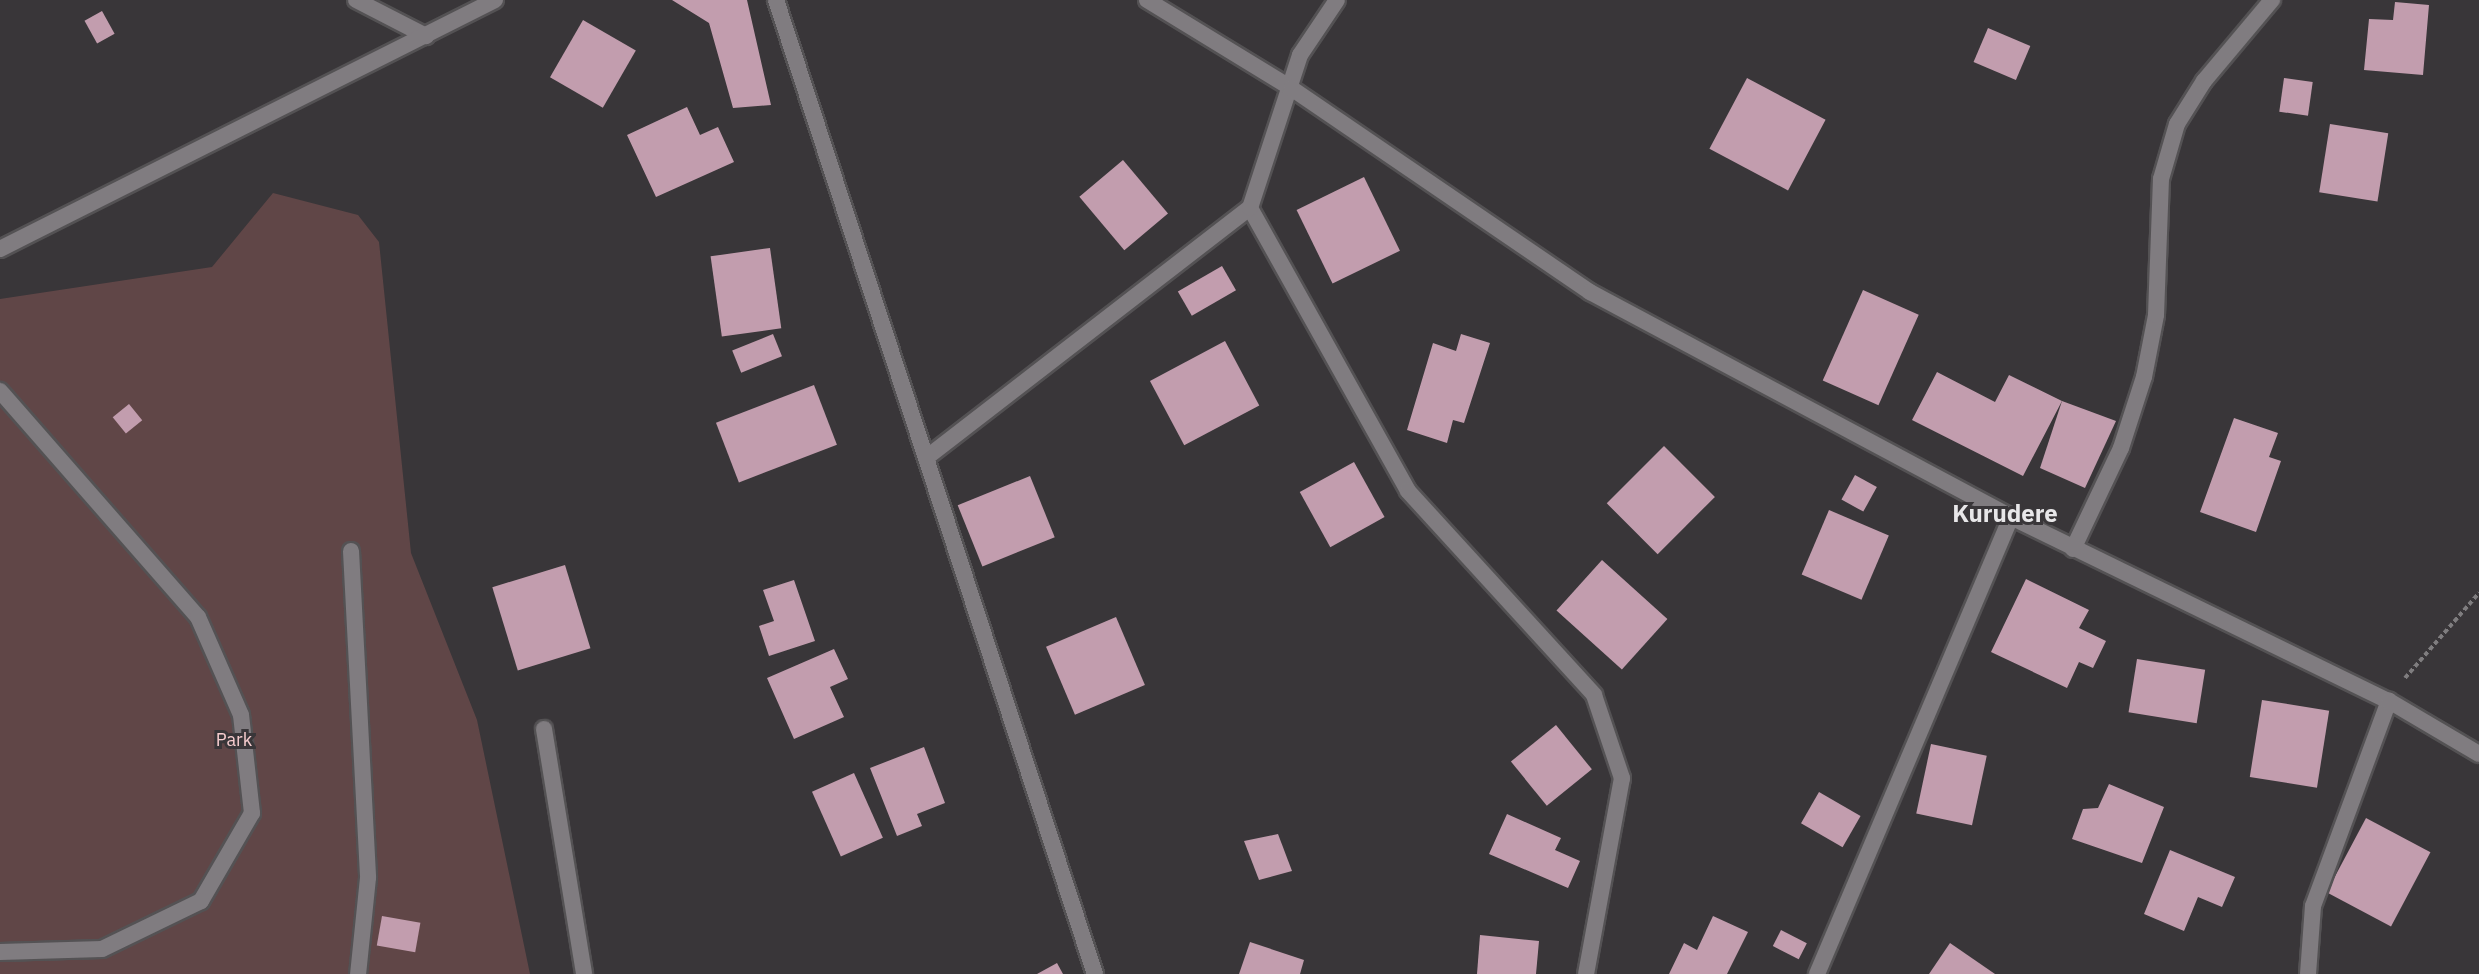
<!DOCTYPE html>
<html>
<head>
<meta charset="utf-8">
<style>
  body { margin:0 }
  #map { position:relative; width:2479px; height:974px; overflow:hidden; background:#393639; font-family:"IBM Plex Sans",sans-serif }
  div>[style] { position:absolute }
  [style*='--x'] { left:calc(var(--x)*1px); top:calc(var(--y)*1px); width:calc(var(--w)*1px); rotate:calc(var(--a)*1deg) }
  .green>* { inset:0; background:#604647 }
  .building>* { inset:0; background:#c29dae; transform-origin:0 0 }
  .path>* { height:4px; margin-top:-2px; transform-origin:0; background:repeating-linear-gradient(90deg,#7f7d7f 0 4.5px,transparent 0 7.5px) }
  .roads { filter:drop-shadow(2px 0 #545254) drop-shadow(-2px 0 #545254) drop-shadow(0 2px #545254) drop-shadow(0 -2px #545254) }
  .minor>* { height:16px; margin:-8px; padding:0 8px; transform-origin:8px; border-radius:8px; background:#807c80 }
  .tertiary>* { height:16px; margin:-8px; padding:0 8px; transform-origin:8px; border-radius:8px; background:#807c80 }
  span { translate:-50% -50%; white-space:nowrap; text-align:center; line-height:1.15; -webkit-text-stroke:6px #393639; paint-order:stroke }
  .park-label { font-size:18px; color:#f7cdcf }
  .district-label { font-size:24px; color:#e8e7e9; font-weight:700 }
</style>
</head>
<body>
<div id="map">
  <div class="green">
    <div style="clip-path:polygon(273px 193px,358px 215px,379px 242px,411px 553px,477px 720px,530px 974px,0 974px,0 299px,212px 267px)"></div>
  </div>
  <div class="building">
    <div style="clip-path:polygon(672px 0,747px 0,771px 105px,733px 108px,709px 23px)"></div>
    <div style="clip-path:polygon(2395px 2px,2429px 5px,2423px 75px,2364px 70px,2369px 19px,2393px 20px)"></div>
    <div style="left:102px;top:11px;width:26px;height:20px;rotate:61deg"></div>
    <div style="left:583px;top:20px;width:61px;height:66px;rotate:30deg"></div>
    <div style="left:1988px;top:28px;width:46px;height:37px;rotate:23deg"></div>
    <div style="left:1747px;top:78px;width:89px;height:80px;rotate:28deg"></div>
    <div style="left:2284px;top:78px;width:29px;height:34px;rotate:8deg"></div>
    <div style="clip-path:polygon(687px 107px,700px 135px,718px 127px,734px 162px,656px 197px,627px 135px)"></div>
    <div style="left:2330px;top:124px;width:59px;height:69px;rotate:9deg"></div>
    <div style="left:1123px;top:160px;width:70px;height:57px;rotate:50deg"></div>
    <div style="left:1364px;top:177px;width:82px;height:75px;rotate:64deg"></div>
    <div style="left:770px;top:248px;width:81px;height:60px;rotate:82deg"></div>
    <div style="left:1222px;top:266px;width:28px;height:51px;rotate:60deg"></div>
    <div style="left:1863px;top:290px;width:61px;height:99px;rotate:24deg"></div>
    <div style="left:773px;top:334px;width:24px;height:44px;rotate:68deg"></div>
    <div style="clip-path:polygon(1461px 334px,1490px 343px,1464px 423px,1453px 420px,1447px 443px,1407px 430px,1433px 343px,1456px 351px)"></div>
    <div style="left:1225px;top:341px;width:73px;height:85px;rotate:62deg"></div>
    <div style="clip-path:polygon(1937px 372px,1995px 402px,2009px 375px,2062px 401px,2023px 476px,1912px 420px)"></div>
    <div style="left:814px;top:385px;width:64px;height:105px;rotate:69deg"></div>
    <div style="clip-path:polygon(2062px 401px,2116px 421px,2085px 488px,2040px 468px)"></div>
    <div style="left:129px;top:404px;width:21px;height:21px;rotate:51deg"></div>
    <div style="clip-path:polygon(2234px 418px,2278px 433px,2269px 457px,2281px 461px,2256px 532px,2200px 512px)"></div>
    <div style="left:1664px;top:446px;width:72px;height:81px;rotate:45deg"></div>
    <div style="left:1354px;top:462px;width:63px;height:62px;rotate:61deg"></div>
    <div style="left:1855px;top:475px;width:25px;height:28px;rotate:29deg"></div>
    <div style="left:1030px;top:476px;width:66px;height:78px;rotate:68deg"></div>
    <div style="left:1829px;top:510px;width:65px;height:70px;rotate:23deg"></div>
    <div style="left:1602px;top:560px;width:88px;height:68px;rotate:42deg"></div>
    <div style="left:565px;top:565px;width:87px;height:76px;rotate:73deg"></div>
    <div style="clip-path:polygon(2026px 579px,2089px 610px,2079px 628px,2106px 641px,2093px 668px,2079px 662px,2067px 688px,1991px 652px)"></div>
    <div style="clip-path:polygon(794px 580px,815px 641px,769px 656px,759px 626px,774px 621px,763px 590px)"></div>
    <div style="left:1116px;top:617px;width:74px;height:76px;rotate:67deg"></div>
    <div style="clip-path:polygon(834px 649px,848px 679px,830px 687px,844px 717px,794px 739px,767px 678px)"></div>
    <div style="left:2137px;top:659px;width:69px;height:54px;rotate:9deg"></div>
    <div style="left:2262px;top:700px;width:68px;height:78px;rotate:9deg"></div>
    <div style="left:1556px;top:725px;width:57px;height:58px;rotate:51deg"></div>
    <div style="left:1931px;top:744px;width:57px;height:71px;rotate:12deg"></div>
    <div style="clip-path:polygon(924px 747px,945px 803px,917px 814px,922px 826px,897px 836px,870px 768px)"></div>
    <div style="left:854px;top:773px;width:71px;height:46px;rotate:66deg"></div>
    <div style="clip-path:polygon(2109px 784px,2164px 807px,2142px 863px,2072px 839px,2083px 809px,2098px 808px)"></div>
    <div style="left:1819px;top:792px;width:48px;height:36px;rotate:30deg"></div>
    <div style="clip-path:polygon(1507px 814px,1561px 838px,1555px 850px,1580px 861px,1568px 888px,1489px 854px)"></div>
    <div style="left:2366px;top:818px;width:73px;height:84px;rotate:28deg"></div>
    <div style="clip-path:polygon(1278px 834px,1292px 871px,1259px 880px,1244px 841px)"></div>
    <div style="clip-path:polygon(2170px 850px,2235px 877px,2222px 907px,2198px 897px,2184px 931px,2144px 914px)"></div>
    <div style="left:382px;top:916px;width:39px;height:30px;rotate:10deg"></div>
    <div style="clip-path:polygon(1713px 916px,1748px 932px,1727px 974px,1669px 974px,1684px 943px,1697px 950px)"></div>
    <div style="left:1781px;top:930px;width:29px;height:18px;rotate:27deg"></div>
    <div style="clip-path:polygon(1480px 935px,1539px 941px,1536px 974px,1477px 974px)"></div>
    <div style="clip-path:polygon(1250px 942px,1304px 960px,1300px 974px,1239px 974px)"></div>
    <div style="clip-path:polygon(1950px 943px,1995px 974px,1929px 974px)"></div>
    <div style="clip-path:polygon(1057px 963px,1063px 974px,1037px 974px)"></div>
  </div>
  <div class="path">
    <div style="--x:2405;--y:678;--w:113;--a:-49"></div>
  </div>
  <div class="roads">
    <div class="minor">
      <div style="--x:356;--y:0;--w:79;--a:27.2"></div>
      <div style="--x:1250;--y:208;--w:324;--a:60.8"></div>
      <div style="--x:1408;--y:491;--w:276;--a:47.6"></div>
      <div style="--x:1594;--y:695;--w:88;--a:71.4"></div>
      <div style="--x:1622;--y:778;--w:199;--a:100.4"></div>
      <div style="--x:0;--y:249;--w:554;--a:-26.7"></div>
      <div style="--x:0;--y:391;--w:300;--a:48.8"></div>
      <div style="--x:198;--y:617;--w:107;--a:66.3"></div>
      <div style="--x:241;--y:715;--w:99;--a:83.6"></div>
      <div style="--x:252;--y:813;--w:102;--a:120.1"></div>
      <div style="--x:201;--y:901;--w:110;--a:154.1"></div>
      <div style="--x:102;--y:949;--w:102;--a:178.3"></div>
      <div style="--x:926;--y:458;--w:409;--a:-37.7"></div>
      <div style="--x:1250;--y:208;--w:161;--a:-71.9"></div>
      <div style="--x:1300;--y:55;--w:66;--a:-56.1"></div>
      <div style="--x:2073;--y:549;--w:112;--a:-64.6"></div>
      <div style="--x:2121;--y:448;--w:75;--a:-72.1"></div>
      <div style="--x:2144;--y:377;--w:63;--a:-79"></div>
      <div style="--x:2156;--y:315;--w:136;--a:-87.9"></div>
      <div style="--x:2161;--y:179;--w:57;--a:-73.8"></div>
      <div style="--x:2177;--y:124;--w:51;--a:-57.9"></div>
      <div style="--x:2204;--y:81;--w:106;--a:-50"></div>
      <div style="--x:351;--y:551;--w:327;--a:87"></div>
      <div style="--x:368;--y:878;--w:97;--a:95.9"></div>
      <div style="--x:544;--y:729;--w:248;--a:80.7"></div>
      <div style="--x:1817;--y:974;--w:496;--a:-67"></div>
      <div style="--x:2308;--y:974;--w:68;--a:-85.8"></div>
      <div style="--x:2313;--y:906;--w:219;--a:-69.7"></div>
    </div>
    <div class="tertiary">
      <div style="--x:776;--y:0;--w:1025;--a:71.87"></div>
      <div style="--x:1147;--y:0;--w:169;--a:31.4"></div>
      <div style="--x:1291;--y:88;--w:362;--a:34.3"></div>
      <div style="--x:1590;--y:292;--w:477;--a:28.1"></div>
      <div style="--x:2011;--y:517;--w:420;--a:26"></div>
      <div style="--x:2389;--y:701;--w:104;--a:30.5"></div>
    </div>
  </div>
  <div class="park-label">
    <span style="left:234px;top:740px">Park</span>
  </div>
  <div class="district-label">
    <span style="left:2005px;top:514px">Kurudere</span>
  </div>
</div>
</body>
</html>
